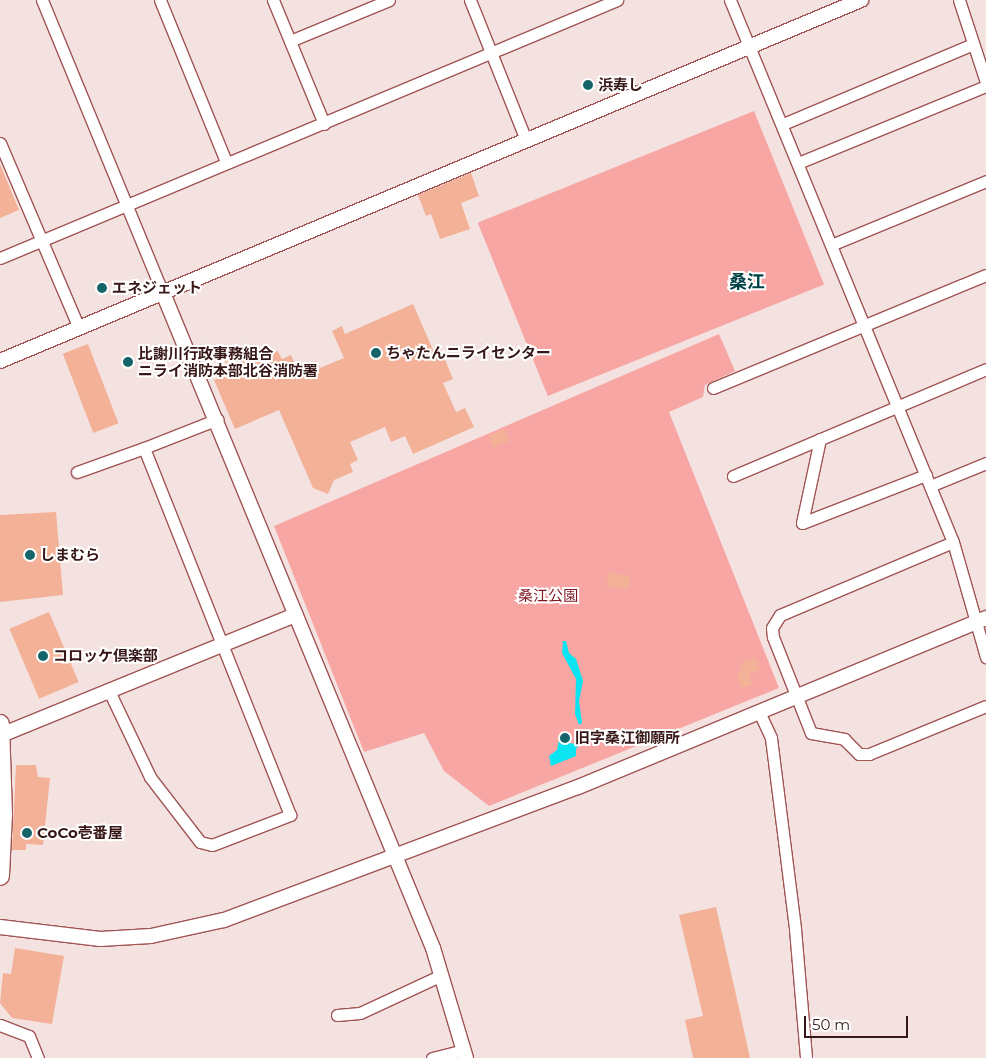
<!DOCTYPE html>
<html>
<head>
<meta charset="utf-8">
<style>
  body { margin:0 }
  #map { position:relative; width:986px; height:1058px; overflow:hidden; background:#f4e2e1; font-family:Montserrat,"Noto Sans JP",sans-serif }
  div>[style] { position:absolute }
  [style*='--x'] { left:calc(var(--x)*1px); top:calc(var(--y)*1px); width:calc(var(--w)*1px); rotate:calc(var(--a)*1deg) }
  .green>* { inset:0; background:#f7a6a3; transform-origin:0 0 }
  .water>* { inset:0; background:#0be5f1 }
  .building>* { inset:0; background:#f3b198; transform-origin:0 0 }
  .roads { filter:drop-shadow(1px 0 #a05453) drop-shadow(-1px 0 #a05453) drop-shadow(0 1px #a05453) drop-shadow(0 -1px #a05453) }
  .minor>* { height:11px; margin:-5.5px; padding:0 5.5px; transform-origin:5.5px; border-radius:5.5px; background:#fff }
  .tertiary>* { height:14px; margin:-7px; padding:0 7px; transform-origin:7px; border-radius:7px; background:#fff }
  .primary>* { height:18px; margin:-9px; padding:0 9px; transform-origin:9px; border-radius:9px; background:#fff }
  .dots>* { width:14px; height:14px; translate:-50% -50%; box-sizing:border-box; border:2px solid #fff; border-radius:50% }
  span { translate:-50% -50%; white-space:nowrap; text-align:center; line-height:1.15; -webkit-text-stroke:4px #fff; paint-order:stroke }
  .poi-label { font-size:15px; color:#371717; font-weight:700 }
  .left { translate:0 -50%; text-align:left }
  .park-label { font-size:15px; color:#7f1721 }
  .quarter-label { font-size:18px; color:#004247; font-weight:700 }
  .scale { position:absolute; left:804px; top:1016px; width:104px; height:22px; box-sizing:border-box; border:2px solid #371717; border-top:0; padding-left:6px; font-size:15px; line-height:18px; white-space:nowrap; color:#371717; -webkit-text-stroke:4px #fff; paint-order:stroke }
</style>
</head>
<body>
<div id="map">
  <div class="green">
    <div style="left:754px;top:111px;width:187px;height:298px;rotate:68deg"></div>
    <div style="clip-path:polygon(719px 334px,735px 371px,705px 385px,703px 397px,669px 412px,779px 688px,489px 806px,444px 771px,424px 733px,364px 752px,274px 526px)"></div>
  </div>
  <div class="water">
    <div style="clip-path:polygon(563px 641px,566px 641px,569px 653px,576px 659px,583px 681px,579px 701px,582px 723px,579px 725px,575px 714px,576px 679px,562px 653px)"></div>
    <div style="clip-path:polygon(579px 735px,582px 740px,576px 749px,576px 756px,551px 766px,549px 756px,557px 750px,559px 740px,574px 744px)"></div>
  </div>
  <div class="building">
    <div style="clip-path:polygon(0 164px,19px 210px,0 218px)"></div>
    <div style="clip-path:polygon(471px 173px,479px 196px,461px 203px,470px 229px,440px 239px,431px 214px,426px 216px,418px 195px)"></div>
    <div style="clip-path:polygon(413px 304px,433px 350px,440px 347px,453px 379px,443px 383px,456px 412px,465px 408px,474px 427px,413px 454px,405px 436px,391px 442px,385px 427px,350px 442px,358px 460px,350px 464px,353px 472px,334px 480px,328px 494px,313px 488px,279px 410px,235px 429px,214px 380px,230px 373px,224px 359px,254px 346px,260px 358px,277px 350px,282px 359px,291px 355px,297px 369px,316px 361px,320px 368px,344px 358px,332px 331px,342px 326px,345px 334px)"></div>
    <div style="left:88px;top:344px;width:85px;height:27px;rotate:69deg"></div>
    <div style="left:504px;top:429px;width:13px;height:17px;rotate:67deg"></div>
    <div style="clip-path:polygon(56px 512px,63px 595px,0 602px,0 515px)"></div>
    <div style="left:609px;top:572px;width:22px;height:14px;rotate:13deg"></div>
    <div style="left:49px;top:612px;width:76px;height:43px;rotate:67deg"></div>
    <div style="clip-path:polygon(755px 657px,760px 669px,749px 674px,752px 685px,741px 688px,738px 679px,736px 680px,744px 659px,745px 662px)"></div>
    <div style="clip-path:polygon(16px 765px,36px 765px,38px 777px,50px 778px,43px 845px,26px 844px,26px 850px,12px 850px)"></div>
    <div style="clip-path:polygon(716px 907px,739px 1008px,750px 1058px,693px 1058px,685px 1020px,703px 1016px,679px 915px)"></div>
    <div style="clip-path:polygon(15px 948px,64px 956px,52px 1024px,12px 1018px,0 1003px,3px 973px,11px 974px)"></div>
  </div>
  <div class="roads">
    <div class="minor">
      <div style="--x:42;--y:0;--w:317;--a:67.6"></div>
      <div style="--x:160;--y:0;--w:175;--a:67.8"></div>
      <div style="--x:273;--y:0;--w:134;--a:67.6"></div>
      <div style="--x:470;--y:0;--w:151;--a:68.2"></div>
      <div style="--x:730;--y:0;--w:586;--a:67.64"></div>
      <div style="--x:953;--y:542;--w:120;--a:74"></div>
      <div style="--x:959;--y:0;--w:86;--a:71.8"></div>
      <div style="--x:290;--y:41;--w:107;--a:-22.5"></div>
      <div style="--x:783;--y:124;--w:206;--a:-22.8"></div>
      <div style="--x:0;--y:143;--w:201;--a:66.9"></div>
      <div style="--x:798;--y:163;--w:203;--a:-22.3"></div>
      <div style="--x:831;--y:245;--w:168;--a:-22.4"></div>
      <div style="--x:0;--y:258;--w:669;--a:-22.69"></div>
      <div style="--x:713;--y:388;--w:295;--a:-22.5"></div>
      <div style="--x:77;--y:472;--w:71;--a:-19.7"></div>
      <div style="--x:733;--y:476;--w:275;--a:-22.9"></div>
      <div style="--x:930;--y:486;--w:61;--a:-22.3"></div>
      <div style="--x:802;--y:523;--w:133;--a:-21.2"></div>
      <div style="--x:802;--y:523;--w:86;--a:-77.9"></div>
      <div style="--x:953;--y:542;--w:188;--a:157.1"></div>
      <div style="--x:780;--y:615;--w:15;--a:122"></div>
      <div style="--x:772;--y:628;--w:9;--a:84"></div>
      <div style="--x:773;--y:637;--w:103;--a:68.4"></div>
      <div style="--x:811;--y:733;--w:34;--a:10"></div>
      <div style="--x:844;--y:739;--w:21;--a:45"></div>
      <div style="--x:859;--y:754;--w:10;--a:0"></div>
      <div style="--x:869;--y:754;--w:126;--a:-22.3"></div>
      <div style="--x:110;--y:693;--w:93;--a:64.5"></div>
      <div style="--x:150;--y:777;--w:82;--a:52.4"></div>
      <div style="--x:200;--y:842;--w:12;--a:14"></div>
      <div style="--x:212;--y:845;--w:84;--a:-21"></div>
      <div style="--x:290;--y:815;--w:395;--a:-111.7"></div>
      <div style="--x:144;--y:448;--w:79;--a:-21.4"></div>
      <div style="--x:760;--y:714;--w:26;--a:65"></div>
      <div style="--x:771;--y:738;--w:193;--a:82.8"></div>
      <div style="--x:795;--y:929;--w:129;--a:85.1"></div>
      <div style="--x:337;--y:1015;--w:23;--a:-5"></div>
      <div style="--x:360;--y:1013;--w:90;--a:-24.9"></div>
      <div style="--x:0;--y:1025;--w:31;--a:21"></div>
      <div style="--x:29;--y:1036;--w:24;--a:68"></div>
      <div style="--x:432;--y:1058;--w:33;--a:-14"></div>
    </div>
    <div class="tertiary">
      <div style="--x:163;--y:293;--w:708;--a:67.6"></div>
      <div style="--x:433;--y:948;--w:115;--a:73.3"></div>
      <div style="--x:0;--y:361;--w:934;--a:-22.75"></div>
      <div style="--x:1;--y:735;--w:318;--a:-22.2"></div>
      <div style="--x:0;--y:927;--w:101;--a:6.8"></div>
      <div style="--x:100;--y:939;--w:51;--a:-3.4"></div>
      <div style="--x:151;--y:936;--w:75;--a:-12.4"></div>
      <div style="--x:224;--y:920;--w:378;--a:-20.6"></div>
      <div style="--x:578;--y:787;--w:442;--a:-22.5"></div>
    </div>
    <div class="primary">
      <div style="--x:0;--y:724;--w:90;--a:88.1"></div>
      <div style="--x:3;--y:814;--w:62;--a:92.8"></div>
    </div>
  </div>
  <div class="dots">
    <div style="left:588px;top:85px;background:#15646a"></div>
    <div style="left:102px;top:288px;background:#15646a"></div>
    <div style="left:376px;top:353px;background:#15646a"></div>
    <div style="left:128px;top:362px;background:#15646a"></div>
    <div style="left:30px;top:555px;background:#15646a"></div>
    <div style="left:43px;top:656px;background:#15646a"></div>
    <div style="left:565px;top:738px;background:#15646a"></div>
    <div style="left:27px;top:833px;background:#15646a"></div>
  </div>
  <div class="poi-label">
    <span class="left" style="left:598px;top:85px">浜寿し</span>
    <span class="left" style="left:112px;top:288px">エネジェット</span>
    <span class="left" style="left:138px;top:362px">比謝川行政事務組合<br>ニライ消防本部北谷消防署</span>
    <span class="left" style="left:386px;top:353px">ちゃたんニライセンター</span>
    <span class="left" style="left:40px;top:555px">しまむら</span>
    <span class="left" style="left:53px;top:656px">コロッケ倶楽部</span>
    <span class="left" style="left:575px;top:738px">旧字桑江御願所</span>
    <span class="left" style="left:37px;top:833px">CoCo壱番屋</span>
  </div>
  <div class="park-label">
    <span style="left:548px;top:596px">桑江公園</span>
  </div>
  <div class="quarter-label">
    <span style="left:747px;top:282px">桑江</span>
  </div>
  <div class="scale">50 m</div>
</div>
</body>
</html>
